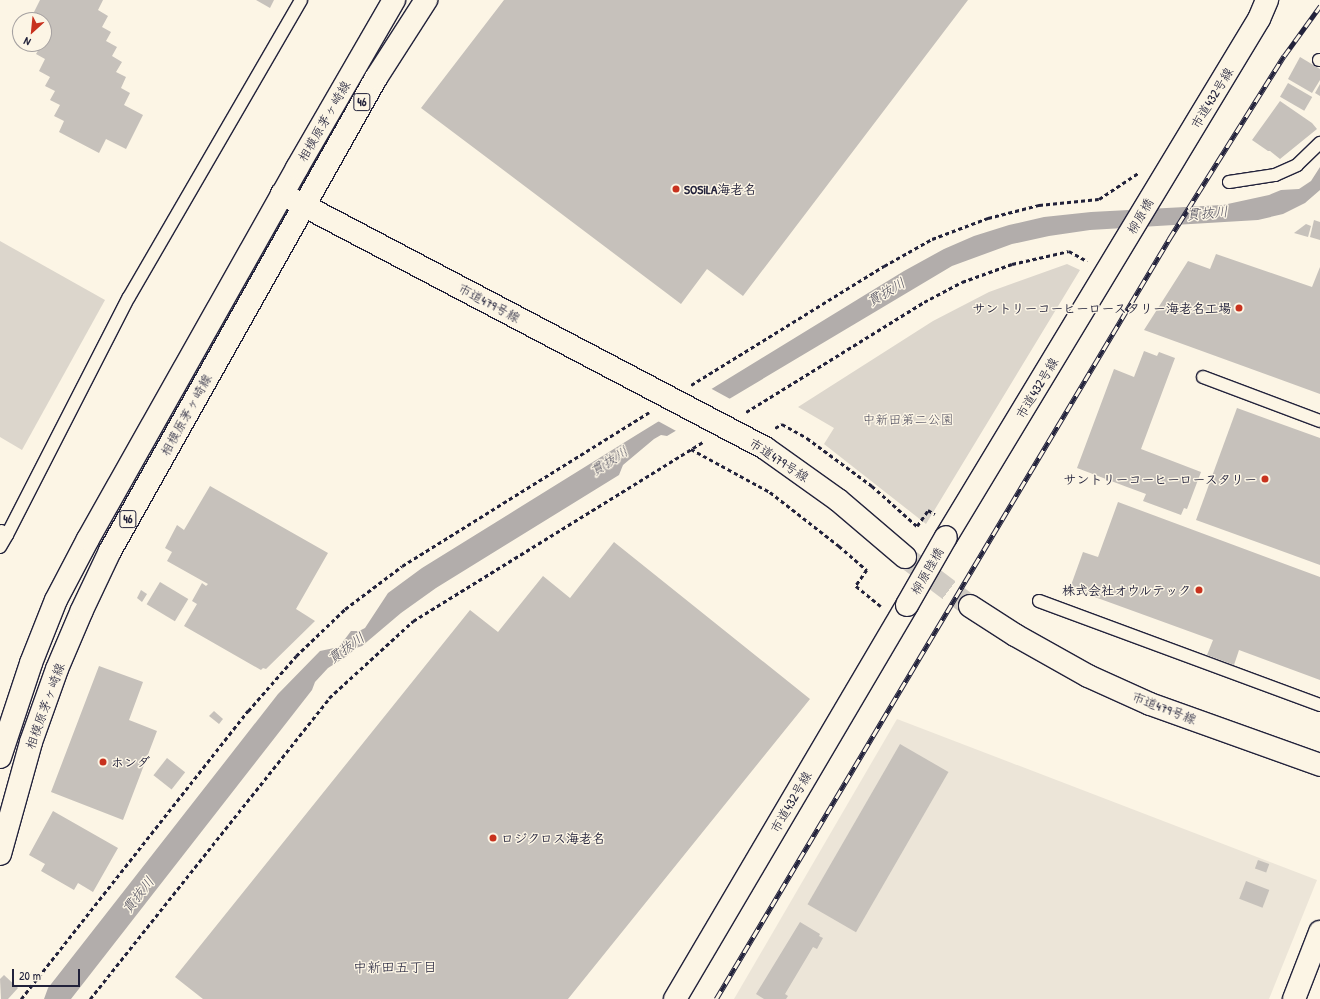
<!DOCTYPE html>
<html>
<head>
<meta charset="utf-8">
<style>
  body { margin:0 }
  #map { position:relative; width:1320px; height:999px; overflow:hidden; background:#fcf5e5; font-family:"Patrick Hand","Klee One",sans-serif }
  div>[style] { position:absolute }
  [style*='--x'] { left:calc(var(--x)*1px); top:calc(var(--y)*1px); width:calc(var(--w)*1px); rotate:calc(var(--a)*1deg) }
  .built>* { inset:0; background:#ece5d8 }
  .green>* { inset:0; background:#dcd6cc }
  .water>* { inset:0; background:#b2adab }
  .pier>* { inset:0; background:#fcf5e5 }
  .building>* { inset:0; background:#c6c1bb; transform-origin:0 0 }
  .secondary-tunnel>* { height:22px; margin-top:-11px; transform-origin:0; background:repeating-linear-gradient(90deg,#d0cbc3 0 22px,transparent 0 33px) }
  .path>* { height:2.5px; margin-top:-1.25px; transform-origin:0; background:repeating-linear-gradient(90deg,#22223b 0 4px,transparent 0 7px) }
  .roads { filter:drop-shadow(1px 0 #22223b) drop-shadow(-1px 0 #22223b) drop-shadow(0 1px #22223b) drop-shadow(0 -1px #22223b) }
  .lane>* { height:12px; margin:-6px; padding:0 6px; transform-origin:6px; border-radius:6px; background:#fcf5e5 }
  .secondary>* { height:22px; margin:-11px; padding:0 11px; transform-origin:11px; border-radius:11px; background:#fcf5e5 }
  .primary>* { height:22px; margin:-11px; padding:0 11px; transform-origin:11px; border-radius:11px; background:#fcf5e5 }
  .rail>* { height:4.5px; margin-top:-2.25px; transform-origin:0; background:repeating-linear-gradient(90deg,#fcf5e5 0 9px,#22223b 0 18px); box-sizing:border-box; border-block:1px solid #22223b }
  .bridges { filter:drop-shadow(1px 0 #22223b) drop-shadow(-1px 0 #22223b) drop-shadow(0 1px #22223b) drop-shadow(0 -1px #22223b) }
  .secondary-bridge>* { height:22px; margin:-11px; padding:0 11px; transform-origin:11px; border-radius:11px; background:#fcf5e5 }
  .dots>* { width:11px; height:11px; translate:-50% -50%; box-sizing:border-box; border:2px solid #fcf5e5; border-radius:50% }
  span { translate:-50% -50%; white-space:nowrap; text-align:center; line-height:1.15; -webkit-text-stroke:3px #fcf5e5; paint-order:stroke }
  .shield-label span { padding:1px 3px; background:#fcf5e5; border:1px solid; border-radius:3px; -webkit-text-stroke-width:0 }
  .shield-label { font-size:12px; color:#22223b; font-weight:700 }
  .street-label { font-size:13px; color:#22223b }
  .poi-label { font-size:13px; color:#22223b; font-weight:700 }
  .left { translate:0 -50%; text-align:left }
  .right { translate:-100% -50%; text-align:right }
  .park-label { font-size:13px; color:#504f5f }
  .water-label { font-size:14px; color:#545362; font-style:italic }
  .neighbourhood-label { font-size:14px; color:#22223b }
  .north { position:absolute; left:12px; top:12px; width:40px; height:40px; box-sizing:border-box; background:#fcf5e5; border:1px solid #a5a1a1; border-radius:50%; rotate:207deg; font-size:11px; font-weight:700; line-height:16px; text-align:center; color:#22223b }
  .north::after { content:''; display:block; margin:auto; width:14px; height:18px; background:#c8321e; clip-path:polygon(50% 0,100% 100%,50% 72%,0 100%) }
  .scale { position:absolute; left:12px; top:969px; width:68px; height:18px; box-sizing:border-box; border:2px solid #22223b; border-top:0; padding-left:5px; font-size:12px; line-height:14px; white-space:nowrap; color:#22223b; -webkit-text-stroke:3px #fcf5e5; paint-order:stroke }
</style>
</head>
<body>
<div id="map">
  <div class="built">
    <div style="clip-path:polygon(897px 719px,1317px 880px,1269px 999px,734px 999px)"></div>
  </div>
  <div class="green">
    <div style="clip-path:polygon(0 241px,105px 300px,22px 450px,0 437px)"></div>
    <div style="clip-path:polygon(1067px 264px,1080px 270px,926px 524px,824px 444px,834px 428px,798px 407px,933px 321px,989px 292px)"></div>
  </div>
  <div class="water">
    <div style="clip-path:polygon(1320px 167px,1320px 190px,1305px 203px,1283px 214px,1258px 220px,1090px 230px,1049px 236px,1012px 244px,952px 266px,667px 436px,661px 435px,654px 439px,623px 465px,619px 475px,436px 588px,401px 613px,362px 646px,356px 648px,347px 656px,328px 668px,315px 682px,312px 690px,71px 999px,44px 999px,48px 988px,278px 694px,320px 651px,339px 647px,351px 631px,359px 631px,365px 628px,388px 593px,422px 568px,638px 434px,904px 271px,944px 249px,974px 236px,1009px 225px,1044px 217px,1091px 212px,1223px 205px,1269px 195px,1281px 190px,1299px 189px,1311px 181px)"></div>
  </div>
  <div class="pier">
    <div style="clip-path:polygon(710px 388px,732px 400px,678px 432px,656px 420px)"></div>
  </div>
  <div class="building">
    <div style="clip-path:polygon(40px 0,103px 0,98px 10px,108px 16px,102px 27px,111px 32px,106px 41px,117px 47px,112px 56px,122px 62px,116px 72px,126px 77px,121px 88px,130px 93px,124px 105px,143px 115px,126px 149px,106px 139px,99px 153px,59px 132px,64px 121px,54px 116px,60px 105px,50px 100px,55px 91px,45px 86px,50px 77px,39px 71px,45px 59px,36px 54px,42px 44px,44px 44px,44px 20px,30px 20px)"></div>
    <div style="clip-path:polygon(256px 0,274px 0,270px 8px)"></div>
    <div style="clip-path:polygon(504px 0,968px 0,743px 296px,707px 269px,681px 304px,421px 108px)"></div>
    <div style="clip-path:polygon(1300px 57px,1320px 69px,1320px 80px,1312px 93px,1288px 79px)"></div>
    <div style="left:1288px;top:83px;width:28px;height:16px;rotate:30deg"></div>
    <div style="clip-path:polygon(1320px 84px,1320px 96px,1315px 93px)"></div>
    <div style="clip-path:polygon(1280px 101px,1312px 123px,1317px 129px,1280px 159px,1270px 151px,1268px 151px,1252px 140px)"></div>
    <div style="clip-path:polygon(1314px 220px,1320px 222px,1320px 240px,1310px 237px)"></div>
    <div style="clip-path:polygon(1306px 224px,1311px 226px,1308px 237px,1294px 233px)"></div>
    <div style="clip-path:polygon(1216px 254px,1312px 287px,1320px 267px,1320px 394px,1144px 330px,1188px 261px,1210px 269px)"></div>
    <div style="clip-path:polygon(1144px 351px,1157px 356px,1159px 352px,1175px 358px,1141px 449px,1201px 472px,1187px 509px,1184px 508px,1181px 515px,1143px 501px,1146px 494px,1127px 487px,1130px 481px,1127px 487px,1077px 468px,1114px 369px,1134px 377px)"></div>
    <div style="clip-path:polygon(1237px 408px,1320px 438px,1320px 565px,1196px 520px)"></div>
    <div style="clip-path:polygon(210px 486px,328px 553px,296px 609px,315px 621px,266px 669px,263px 668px,261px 670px,184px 626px,197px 604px,192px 601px,202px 583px,206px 586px,208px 584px,167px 561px,172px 552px,165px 548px,177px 525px,184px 530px)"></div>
    <div style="clip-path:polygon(1118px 502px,1320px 577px,1320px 680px,1239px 650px,1234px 665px,1207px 655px,1213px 640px,1070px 588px,1083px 552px,1098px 557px)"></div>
    <div style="clip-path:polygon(614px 542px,810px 699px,568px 999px,203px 999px,175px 977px,470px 610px,498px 632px,543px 576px,570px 598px)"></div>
    <div style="left:160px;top:582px;width:33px;height:26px;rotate:31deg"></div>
    <div style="clip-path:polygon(141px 590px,147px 594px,142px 602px,137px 598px)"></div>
    <div style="clip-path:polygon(99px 666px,143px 682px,129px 720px,157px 731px,123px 820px,51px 792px)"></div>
    <div style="clip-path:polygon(214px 711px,223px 719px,219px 724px,209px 716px)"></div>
    <div style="left:900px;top:744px;width:56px;height:185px;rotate:30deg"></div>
    <div style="left:167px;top:758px;width:23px;height:22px;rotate:38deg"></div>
    <div style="clip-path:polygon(53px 811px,118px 848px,93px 892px,78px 883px,74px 890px,41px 871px,45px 864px,29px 855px)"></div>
    <div style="left:1258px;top:860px;width:12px;height:9px;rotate:20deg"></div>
    <div style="left:1246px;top:881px;width:25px;height:19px;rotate:21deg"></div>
    <div style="clip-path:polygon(800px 922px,820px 934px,819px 936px,823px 938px,817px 949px,813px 947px,785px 994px,788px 996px,786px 999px,764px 999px,756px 994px)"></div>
    <div style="clip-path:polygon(4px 975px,18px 988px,8px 999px,1px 999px,0 979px)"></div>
  </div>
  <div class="secondary-tunnel">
    <div style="--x:905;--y:557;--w:81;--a:37"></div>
  </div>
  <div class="path">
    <div style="--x:691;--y:385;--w:227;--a:-31.7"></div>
    <div style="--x:884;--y:266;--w:55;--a:-29.4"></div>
    <div style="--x:932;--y:239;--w:60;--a:-20.6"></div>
    <div style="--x:988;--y:218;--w:53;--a:-14.3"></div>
    <div style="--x:1039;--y:205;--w:60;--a:-5.7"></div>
    <div style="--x:1099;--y:199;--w:47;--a:-33.7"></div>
    <div style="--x:746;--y:412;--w:209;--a:-31.7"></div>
    <div style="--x:924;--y:302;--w:43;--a:-27.8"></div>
    <div style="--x:962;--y:282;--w:53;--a:-19.8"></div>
    <div style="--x:1012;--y:264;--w:58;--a:-12.8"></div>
    <div style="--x:1069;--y:251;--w:21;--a:29"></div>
    <div style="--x:775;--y:428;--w:8;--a:-30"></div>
    <div style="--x:782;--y:424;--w:29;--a:29"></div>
    <div style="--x:807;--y:438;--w:81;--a:36.4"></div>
    <div style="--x:872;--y:486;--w:60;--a:41.6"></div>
    <div style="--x:917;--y:526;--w:19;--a:-55"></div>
    <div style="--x:928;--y:510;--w:8;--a:30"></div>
    <div style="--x:691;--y:449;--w:90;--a:28.6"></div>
    <div style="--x:770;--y:492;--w:88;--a:38"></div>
    <div style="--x:839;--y:546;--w:37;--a:41"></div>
    <div style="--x:867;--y:570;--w:19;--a:125"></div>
    <div style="--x:856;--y:586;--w:32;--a:39"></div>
    <div style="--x:21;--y:999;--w:367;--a:-51.8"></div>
    <div style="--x:248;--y:711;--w:73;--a:-48.9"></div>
    <div style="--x:296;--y:656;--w:68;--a:-43.8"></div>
    <div style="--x:345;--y:609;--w:71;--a:-37"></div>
    <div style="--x:402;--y:566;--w:291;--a:-31.9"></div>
    <div style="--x:90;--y:999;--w:384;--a:-51.5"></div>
    <div style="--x:329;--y:698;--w:114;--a:-42.5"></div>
    <div style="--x:413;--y:621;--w:341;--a:-31.7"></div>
  </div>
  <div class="roads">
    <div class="lane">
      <div style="--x:1319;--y:60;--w:1;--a:0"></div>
      <div style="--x:1229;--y:182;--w:47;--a:-8.7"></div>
      <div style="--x:1275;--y:175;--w:24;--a:-24"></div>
      <div style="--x:1297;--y:165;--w:32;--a:-44"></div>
      <div style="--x:1203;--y:377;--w:125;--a:20.6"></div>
      <div style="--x:7;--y:535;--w:267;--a:-62.9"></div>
      <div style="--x:129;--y:297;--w:343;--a:-59.9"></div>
      <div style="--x:0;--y:547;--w:14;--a:-60"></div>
      <div style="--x:7;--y:535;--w:7;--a:-146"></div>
      <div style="--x:1039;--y:601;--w:300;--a:20.3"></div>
    </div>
    <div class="secondary">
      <div style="--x:282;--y:194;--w:546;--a:27.74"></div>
      <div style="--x:765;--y:448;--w:90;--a:35.5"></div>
      <div style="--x:838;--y:500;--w:88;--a:40.4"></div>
      <div style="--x:946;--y:537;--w:605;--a:-58.86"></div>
      <div style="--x:1259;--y:19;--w:21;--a:-67"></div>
      <div style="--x:970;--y:606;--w:54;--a:32.8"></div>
      <div style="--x:1015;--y:635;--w:84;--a:29.3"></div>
      <div style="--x:1088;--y:676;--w:68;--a:24.3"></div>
      <div style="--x:1150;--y:704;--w:181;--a:19.7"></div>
      <div style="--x:675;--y:999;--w:457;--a:-59.5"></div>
      <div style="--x:1294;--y:999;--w:72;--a:-68.8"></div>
    </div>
    <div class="primary">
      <div style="--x:0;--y:757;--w:99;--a:-71.7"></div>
      <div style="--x:31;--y:663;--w:68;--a:-68.4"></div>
      <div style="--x:56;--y:600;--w:69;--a:-62.3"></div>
      <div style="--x:88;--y:539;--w:426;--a:-60.6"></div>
      <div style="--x:297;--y:168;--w:194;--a:-60"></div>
      <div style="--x:0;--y:854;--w:116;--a:-74.5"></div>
      <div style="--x:31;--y:742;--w:77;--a:-70.4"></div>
      <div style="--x:57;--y:669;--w:64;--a:-67"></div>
      <div style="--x:82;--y:610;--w:65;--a:-64.6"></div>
      <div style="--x:110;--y:551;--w:543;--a:-60.65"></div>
      <div style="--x:376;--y:78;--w:93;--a:-57.3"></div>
    </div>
  </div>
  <div class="rail">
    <div style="--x:716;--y:999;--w:885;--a:-59.2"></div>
    <div style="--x:1169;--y:239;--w:216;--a:-57.9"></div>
    <div style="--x:1284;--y:56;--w:62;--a:-54.2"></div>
  </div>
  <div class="bridges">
    <div class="secondary-bridge">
      <div style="--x:907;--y:605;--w:78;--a:-60.2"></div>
    </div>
  </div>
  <div class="dots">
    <div style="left:676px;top:189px;background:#c8321e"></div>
    <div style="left:1239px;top:308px;background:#c8321e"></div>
    <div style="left:1265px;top:479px;background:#c8321e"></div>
    <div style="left:1199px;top:590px;background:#c8321e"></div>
    <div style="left:103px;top:762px;background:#c8321e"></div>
    <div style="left:493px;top:838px;background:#c8321e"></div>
  </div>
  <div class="shield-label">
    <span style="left:362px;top:102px">46</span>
    <span style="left:128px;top:519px">46</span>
  </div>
  <div class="street-label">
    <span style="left:1212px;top:98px;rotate:-59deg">市道432号線</span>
    <span style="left:324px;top:121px;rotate:-60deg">相模原茅ヶ崎線</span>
    <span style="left:1140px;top:216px;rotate:-60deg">柳原橋</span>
    <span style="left:489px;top:303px;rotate:28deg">市道479号線</span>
    <span style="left:1037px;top:388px;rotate:-59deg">市道432号線</span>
    <span style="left:186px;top:415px;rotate:-61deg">相模原茅ヶ崎線</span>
    <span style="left:779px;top:460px;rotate:33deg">市道479号線</span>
    <span style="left:927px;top:571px;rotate:-60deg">柳原陸橋</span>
    <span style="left:45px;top:706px;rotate:-70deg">相模原茅ヶ崎線</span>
    <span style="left:1164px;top:708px;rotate:21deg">市道479号線</span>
    <span style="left:791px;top:802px;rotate:-60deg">市道432号線</span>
  </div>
  <div class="poi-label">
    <span class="left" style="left:684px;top:189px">SOSiLA海老名</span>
    <span class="right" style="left:1231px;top:308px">サントリーコーヒーロースタリー海老名工場</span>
    <span class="right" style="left:1257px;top:479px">サントリーコーヒーロースタリー</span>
    <span class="right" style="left:1191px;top:590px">株式会社オウルテック</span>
    <span class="left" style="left:111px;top:762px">ホンダ</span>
    <span class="left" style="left:501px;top:838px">ロジクロス海老名</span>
  </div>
  <div class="park-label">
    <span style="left:908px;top:419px">中新田第二公園</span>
  </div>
  <div class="water-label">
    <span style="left:1207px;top:213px;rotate:-5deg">貫抜川</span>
    <span style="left:886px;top:292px;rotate:-31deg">貫抜川</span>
    <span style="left:609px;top:461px;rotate:-33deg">貫抜川</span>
    <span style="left:346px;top:648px;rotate:-36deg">貫抜川</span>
    <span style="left:138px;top:895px;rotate:-52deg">貫抜川</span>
  </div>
  <div class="neighbourhood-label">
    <span style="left:395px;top:967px">中新田五丁目</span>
  </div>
  <div class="north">N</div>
  <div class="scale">20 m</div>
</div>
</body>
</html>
